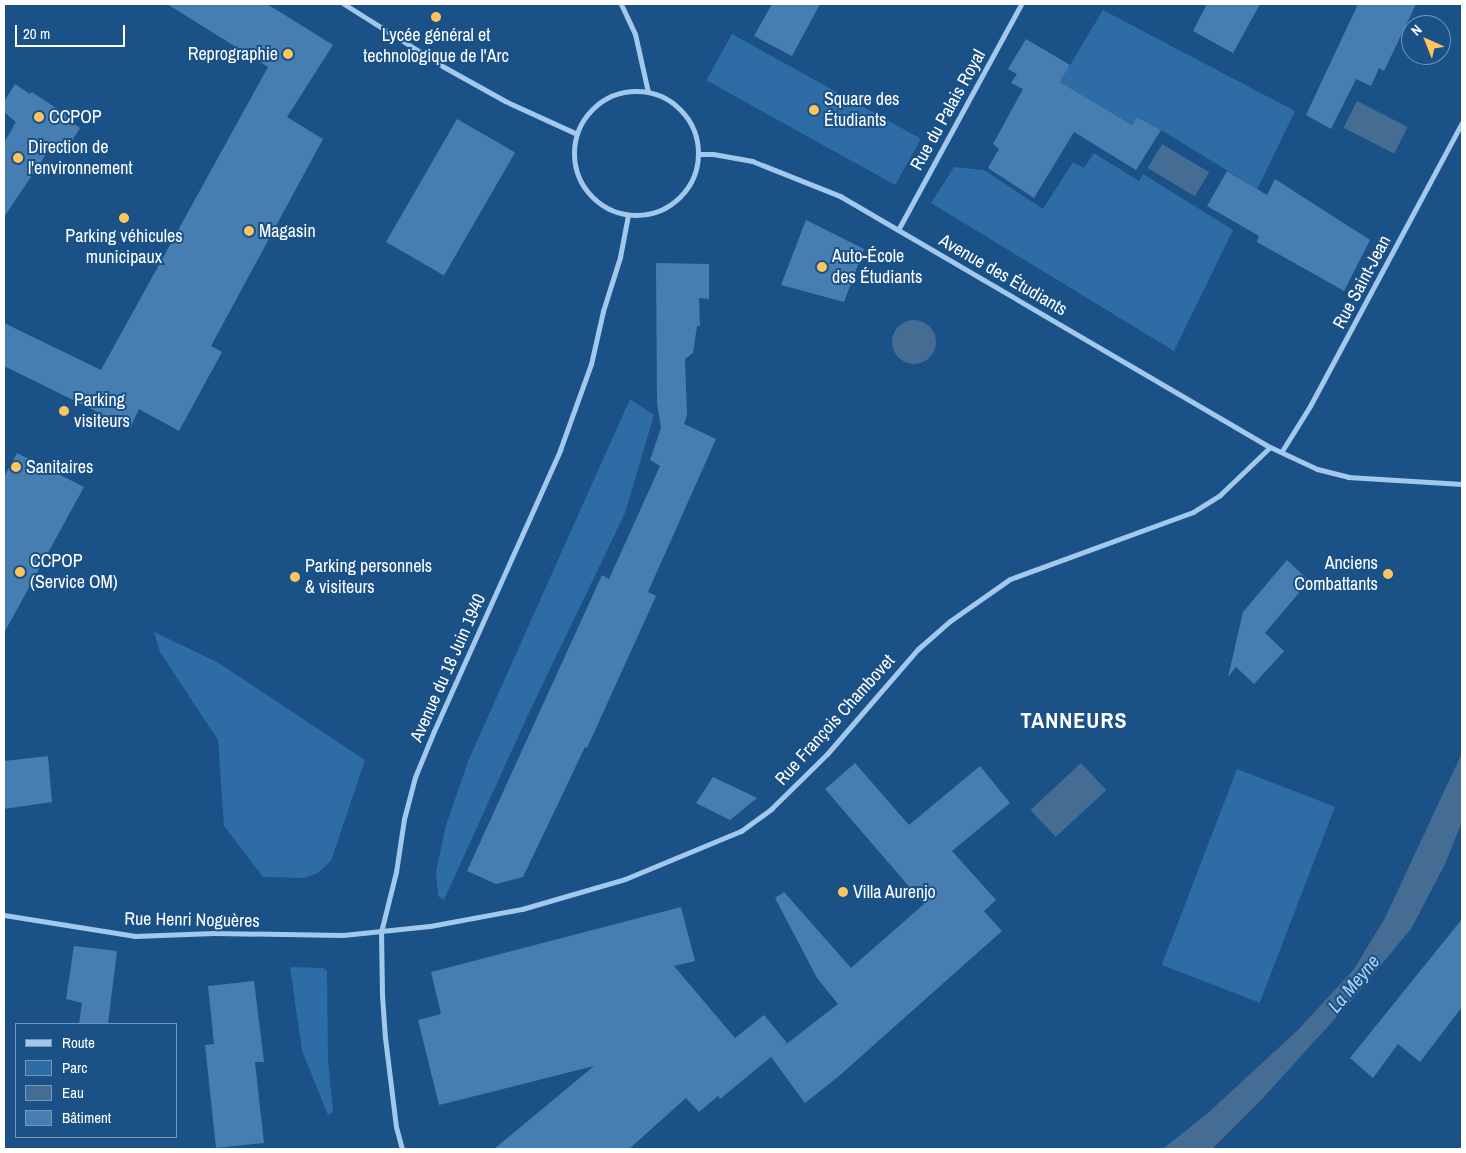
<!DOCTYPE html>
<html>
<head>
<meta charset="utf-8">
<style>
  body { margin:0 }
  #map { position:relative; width:1466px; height:1153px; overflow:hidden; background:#1a5187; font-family:"Archivo Narrow",sans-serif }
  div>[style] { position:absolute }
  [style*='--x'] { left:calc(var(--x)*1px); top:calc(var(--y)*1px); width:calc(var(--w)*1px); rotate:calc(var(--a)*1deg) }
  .green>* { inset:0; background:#2d6ca5; transform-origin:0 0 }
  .water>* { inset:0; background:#456d94; transform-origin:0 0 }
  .round { border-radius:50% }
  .building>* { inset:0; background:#477eb2; transform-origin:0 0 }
  .minor>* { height:5px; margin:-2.5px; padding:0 2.5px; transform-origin:2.5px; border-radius:2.5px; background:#a2c8ec }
  .minor>.ring { margin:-2.5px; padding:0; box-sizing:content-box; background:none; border:5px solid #a2c8ec; border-radius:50% }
  .dots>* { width:14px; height:14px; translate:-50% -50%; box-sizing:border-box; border:2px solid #1a5187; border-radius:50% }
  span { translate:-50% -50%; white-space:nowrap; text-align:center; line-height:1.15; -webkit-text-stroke:4px #1a5187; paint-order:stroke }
  .poi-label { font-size:18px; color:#fff }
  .right { translate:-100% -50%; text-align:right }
  .left { translate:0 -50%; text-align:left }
  .street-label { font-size:18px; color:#fff }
  .water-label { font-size:19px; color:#aed2f3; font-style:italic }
  .district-label { font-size:22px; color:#fff; font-weight:700; letter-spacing:1px }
  .frame { position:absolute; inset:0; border:5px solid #fff; pointer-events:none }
  .legend { position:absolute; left:15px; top:1023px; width:162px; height:115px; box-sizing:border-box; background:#1a5187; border:1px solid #7697b7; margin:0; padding:6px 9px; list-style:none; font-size:15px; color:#fff }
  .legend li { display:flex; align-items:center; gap:10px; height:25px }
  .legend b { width:25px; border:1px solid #7697b7 }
  .north { position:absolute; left:1401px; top:15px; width:50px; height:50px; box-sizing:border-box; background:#1a5187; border:1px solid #7697b7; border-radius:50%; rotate:316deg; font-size:14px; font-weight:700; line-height:20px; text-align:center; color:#fff }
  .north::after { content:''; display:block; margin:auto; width:18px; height:22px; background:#fec55e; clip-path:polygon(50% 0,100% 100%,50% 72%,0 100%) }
  .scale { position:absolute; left:15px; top:25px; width:110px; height:22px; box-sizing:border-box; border:2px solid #fff; border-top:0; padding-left:6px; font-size:15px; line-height:18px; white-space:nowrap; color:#fff; -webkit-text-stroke:4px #1a5187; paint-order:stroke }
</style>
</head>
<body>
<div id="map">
  <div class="green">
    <div style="clip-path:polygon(1103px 10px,1295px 111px,1255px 194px,1248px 189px,1251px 185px,1161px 130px,1138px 117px,1132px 125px,1060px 82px)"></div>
    <div style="left:732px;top:34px;width:216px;height:53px;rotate:29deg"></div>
    <div style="clip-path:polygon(1094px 153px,1139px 181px,1143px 174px,1233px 230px,1174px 351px,931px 203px,954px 167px,984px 170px,1043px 209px,1073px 162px,1084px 168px)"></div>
    <div style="clip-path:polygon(630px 399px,654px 415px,625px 513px,527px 717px,444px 900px,438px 896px,436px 872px,446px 825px,469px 759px)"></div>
    <div style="clip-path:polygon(154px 632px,217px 662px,365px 760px,331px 861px,318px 873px,304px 878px,263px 877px,224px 826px,218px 740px,160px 652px)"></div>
    <div style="left:1237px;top:769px;width:105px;height:210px;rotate:21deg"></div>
    <div style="clip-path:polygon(290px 967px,323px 968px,327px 971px,328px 1059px,333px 1112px,328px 1115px,302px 1051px)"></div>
  </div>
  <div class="water">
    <div style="left:1357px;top:101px;width:57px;height:30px;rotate:27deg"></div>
    <div style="left:1162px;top:144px;width:55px;height:28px;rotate:31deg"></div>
    <div class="round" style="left:892px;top:320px;width:44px;height:44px"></div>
    <div style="clip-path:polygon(1462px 753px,1462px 822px,1444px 866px,1411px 929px,1350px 1002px,1262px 1099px,1212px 1149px,1163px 1149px,1209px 1112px,1298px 1030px,1354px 969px,1385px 918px)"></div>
    <div style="left:1081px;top:763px;width:37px;height:69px;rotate:47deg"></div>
  </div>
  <div class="building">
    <div style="clip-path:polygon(167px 4px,267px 4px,333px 45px,287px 117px,323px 139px,211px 346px,222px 352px,179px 431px,139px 409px,130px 428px,4px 366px,4px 323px,101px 370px,268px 67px)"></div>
    <div style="clip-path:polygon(772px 4px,820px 4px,792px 56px,754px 36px)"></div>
    <div style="clip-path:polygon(1207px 4px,1260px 4px,1233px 53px,1193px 31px)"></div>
    <div style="clip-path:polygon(1358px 4px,1416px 4px,1384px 71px,1379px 68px,1371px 86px,1356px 79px,1331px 129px,1306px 115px)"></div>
    <div style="clip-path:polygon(1026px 39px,1070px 65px,1060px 82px,1132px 125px,1137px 117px,1161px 130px,1136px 170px,1074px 132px,1034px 198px,988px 168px,999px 149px,993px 144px,1023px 89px,1011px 83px,1017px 74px,1008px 69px)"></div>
    <div style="clip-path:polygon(15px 84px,30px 94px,32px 92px,68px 116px,66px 118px,80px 128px,65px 152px,53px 144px,4px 217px,4px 143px,16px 122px,4px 112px,4px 102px)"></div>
    <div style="left:457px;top:119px;width:67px;height:142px;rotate:30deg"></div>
    <div style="clip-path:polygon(1227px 171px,1267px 195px,1275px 179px,1370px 240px,1344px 291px,1257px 242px,1259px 236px,1207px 206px)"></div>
    <div style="clip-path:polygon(806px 220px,864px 249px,844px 302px,781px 285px)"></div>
    <div style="clip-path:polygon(656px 263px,709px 264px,709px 299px,699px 298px,700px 326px,697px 326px,693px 353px,685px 359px,687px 415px,684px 424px,716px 439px,648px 592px,656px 596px,587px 748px,585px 747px,535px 852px,523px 877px,496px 884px,467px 871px,602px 575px,609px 579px,660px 466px,650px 460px,661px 428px,657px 403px)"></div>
    <div style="clip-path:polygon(17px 453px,84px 487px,4px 633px,4px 477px)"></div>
    <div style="clip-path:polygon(1287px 560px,1309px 581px,1265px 633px,1284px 651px,1254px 684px,1236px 667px,1228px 677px,1243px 612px)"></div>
    <div style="clip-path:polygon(48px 756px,52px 802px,4px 809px,4px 761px)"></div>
    <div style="clip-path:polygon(855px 763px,909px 825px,980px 766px,1010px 803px,952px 851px,996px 900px,984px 911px,1002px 931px,839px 1076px,805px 1103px,771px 1057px,720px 1099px,718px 1096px,699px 1112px,686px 1098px,629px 1149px,494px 1149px,594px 1066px,439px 1105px,418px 1020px,441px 1014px,431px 972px,681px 907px,695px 961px,674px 966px,735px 1038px,764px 1015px,787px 1043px,780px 1049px,838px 1004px,817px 978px,775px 898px,784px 892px,851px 968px,924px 904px,825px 789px)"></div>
    <div style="clip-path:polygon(713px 777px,757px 798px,730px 820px,696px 803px)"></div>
    <div style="clip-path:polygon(1462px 919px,1462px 1007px,1420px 1062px,1398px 1044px,1373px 1078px,1350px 1058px)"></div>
    <div style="clip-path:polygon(74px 946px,117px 951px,108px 1024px,79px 1024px,82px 1003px,66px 999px)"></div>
    <div style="clip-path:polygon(254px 981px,264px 1062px,255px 1062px,264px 1143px,216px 1148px,205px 1045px,214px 1044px,208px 986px)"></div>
  </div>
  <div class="minor">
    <div style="--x:344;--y:4;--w:118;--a:32.2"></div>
    <div style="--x:444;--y:67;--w:70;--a:29.1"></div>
    <div style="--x:505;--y:101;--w:79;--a:24.6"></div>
    <div style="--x:621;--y:4;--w:33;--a:65"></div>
    <div style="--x:635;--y:34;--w:59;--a:77.4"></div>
    <div class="ring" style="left:574px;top:91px;width:119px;height:119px"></div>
    <div style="--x:698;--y:154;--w:15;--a:0"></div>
    <div style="--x:713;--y:154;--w:40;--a:10"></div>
    <div style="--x:752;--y:161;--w:95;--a:21.7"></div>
    <div style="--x:840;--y:196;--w:498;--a:30.3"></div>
    <div style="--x:1270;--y:447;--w:52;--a:25.1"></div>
    <div style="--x:1317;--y:469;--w:32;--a:14"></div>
    <div style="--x:1348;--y:477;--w:114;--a:3.5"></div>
    <div style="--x:898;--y:230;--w:257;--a:-61.4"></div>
    <div style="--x:1282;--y:451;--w:53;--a:-58.1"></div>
    <div style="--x:1310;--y:406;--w:321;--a:-61.8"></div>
    <div style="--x:4;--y:915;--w:133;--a:9.1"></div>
    <div style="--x:135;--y:936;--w:79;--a:-2.2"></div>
    <div style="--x:214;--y:933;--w:129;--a:0.9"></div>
    <div style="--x:343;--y:935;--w:87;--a:-5.9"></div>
    <div style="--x:430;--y:926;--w:94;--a:-10.5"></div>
    <div style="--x:522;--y:909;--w:107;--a:-16.2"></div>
    <div style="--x:625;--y:879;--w:126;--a:-22.5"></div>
    <div style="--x:741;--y:831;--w:37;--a:-36"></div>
    <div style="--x:771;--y:809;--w:78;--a:-44.5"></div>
    <div style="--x:827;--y:754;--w:139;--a:-49.1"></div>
    <div style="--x:918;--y:649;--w:43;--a:-41.2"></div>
    <div style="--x:950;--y:621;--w:73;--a:-35"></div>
    <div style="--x:1010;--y:579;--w:195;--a:-20.1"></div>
    <div style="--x:1193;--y:512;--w:32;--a:-32"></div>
    <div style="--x:1220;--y:495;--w:69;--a:-43.8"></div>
    <div style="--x:402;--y:1149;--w:23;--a:-105"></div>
    <div style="--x:396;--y:1127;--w:90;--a:-97"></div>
    <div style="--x:385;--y:1038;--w:43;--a:-94"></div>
    <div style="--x:382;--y:995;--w:63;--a:-90.9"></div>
    <div style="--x:381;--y:932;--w:62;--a:-76"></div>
    <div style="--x:396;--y:872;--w:54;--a:-81.4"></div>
    <div style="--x:404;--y:819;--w:43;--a:-75.3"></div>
    <div style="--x:415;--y:777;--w:50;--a:-67.6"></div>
    <div style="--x:434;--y:731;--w:308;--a:-65.8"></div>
    <div style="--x:560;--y:450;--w:91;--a:-70.2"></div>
    <div style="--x:591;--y:364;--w:54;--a:-77.2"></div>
    <div style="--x:603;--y:311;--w:57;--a:-72.5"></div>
    <div style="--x:620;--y:257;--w:43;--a:-79.2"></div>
  </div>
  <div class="dots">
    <div style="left:436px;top:17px;background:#fec55e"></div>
    <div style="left:288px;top:54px;background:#fec55e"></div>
    <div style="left:814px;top:110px;background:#fec55e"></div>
    <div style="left:39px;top:117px;background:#fec55e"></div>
    <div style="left:18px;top:158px;background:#fec55e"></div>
    <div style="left:124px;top:218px;background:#fec55e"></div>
    <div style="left:249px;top:231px;background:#fec55e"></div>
    <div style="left:822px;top:267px;background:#fec55e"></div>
    <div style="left:64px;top:411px;background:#fec55e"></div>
    <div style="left:16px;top:467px;background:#fec55e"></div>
    <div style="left:20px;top:572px;background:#fec55e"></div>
    <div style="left:1388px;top:574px;background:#fec55e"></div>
    <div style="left:295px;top:577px;background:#fec55e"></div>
    <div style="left:843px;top:892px;background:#fec55e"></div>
  </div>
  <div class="poi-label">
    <span style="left:436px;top:46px">Lycée général et<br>technologique de l'Arc</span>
    <span class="right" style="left:278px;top:54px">Reprographie</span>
    <span class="left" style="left:824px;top:110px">Square des<br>Étudiants</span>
    <span class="left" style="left:49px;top:117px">CCPOP</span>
    <span class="left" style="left:28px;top:158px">Direction de<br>l'environnement</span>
    <span class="left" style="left:259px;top:231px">Magasin</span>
    <span style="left:124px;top:247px">Parking véhicules<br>municipaux</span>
    <span class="left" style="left:832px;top:267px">Auto-École<br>des Étudiants</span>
    <span class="left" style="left:74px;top:411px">Parking<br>visiteurs</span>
    <span class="left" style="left:26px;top:467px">Sanitaires</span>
    <span class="left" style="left:30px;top:572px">CCPOP<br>(Service OM)</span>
    <span class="right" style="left:1378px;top:574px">Anciens<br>Combattants</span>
    <span class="left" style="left:305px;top:577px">Parking personnels<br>&amp; visiteurs</span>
    <span class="left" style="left:853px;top:892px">Villa Aurenjo</span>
  </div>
  <div class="street-label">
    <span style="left:948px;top:110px;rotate:-61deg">Rue du Palais Royal</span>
    <span style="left:1003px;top:275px;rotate:30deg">Avenue des Étudiants</span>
    <span style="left:1362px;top:282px;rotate:-62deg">Rue Saint-Jean</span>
    <span style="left:448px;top:668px;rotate:-66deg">Avenue du 18 Juin 1940</span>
    <span style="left:835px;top:720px;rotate:-48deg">Rue François Chambovet</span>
    <span style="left:192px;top:920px;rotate:1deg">Rue Henri Noguères</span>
  </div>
  <div class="water-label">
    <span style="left:1354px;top:984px;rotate:-50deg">La Meyne</span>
  </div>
  <div class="district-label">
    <span style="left:1074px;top:721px">TANNEURS</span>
  </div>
  <div class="frame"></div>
  <ul class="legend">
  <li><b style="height:6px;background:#a2c8ec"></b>Route</li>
  <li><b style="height:14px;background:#2d6ca5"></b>Parc</li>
  <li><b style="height:14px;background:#456d94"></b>Eau</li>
  <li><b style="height:14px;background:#477eb2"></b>Bâtiment</li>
  </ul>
  <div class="north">N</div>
  <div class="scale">20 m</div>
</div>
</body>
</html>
